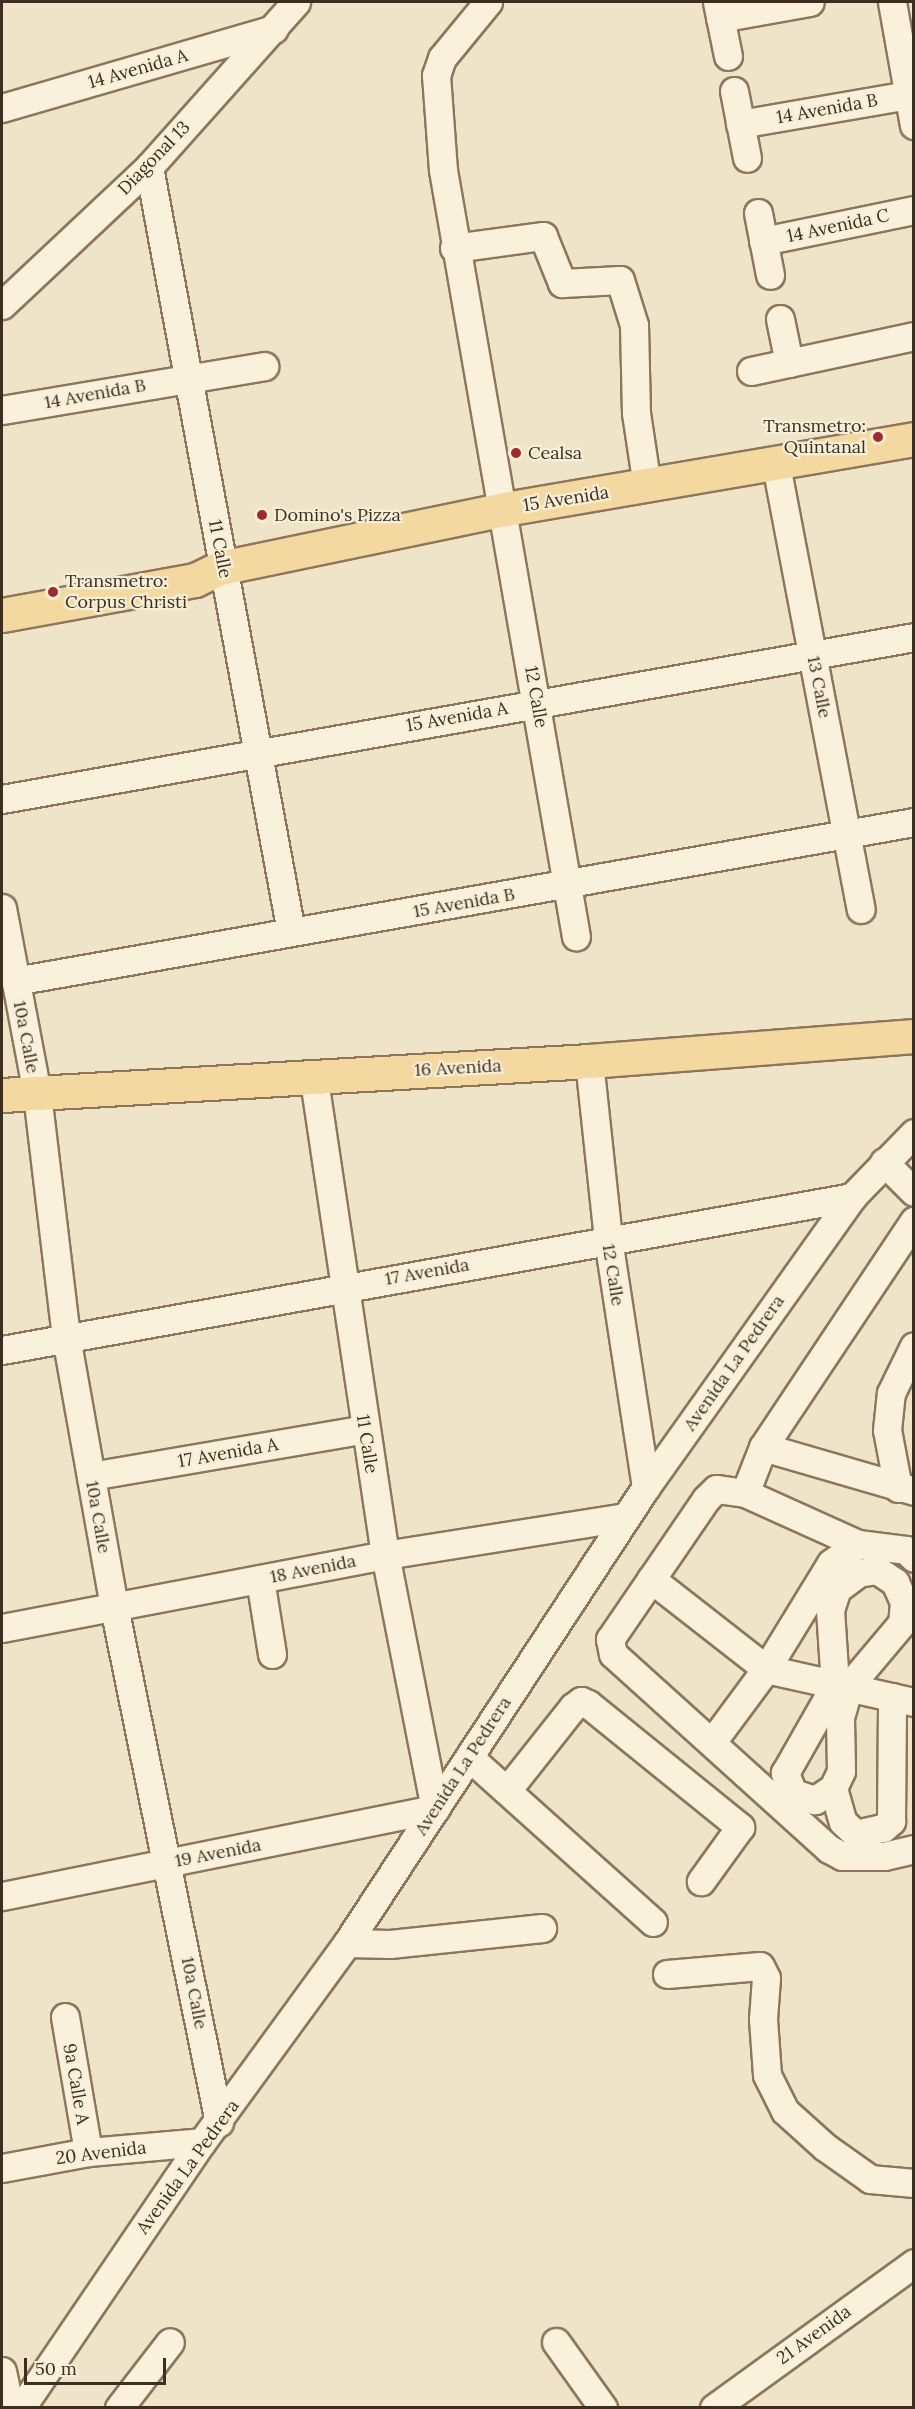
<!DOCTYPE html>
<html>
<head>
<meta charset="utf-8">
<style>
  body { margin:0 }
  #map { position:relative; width:915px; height:2409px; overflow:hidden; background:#f0e4c8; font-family:Lora,serif }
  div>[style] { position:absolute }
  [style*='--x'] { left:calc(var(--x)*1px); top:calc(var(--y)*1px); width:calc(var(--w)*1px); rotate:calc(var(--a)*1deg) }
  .roads { filter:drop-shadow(2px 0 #8d765c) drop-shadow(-2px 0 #8d765c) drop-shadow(0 2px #8d765c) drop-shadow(0 -2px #8d765c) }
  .minor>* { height:27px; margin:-13.5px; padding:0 13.5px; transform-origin:13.5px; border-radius:13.5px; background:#faf1dc }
  .major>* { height:33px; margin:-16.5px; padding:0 16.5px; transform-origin:16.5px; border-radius:16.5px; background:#f3d9a0 }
  .dots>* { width:16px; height:16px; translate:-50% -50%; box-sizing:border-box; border:3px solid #f7eed8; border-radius:50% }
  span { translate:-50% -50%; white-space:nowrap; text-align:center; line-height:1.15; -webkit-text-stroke:4.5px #f7eed8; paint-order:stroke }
  .street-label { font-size:18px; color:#3d2e20 }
  .poi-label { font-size:18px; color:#3d2e20 }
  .right { translate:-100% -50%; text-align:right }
  .left { translate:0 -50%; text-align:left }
  .frame { position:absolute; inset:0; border:3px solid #3d2e20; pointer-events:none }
  .scale { position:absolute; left:24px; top:2358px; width:142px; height:27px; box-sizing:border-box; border:3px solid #3d2e20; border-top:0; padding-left:8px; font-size:18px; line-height:21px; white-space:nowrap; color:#3d2e20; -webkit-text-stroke:4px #f7eed8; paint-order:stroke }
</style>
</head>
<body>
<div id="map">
  <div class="roads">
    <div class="minor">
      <div style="--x:488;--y:2;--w:72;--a:129.4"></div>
      <div style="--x:442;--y:58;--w:18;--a:109"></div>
      <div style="--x:436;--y:75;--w:95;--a:85.8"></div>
      <div style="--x:443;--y:170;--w:778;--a:80.16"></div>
      <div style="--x:717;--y:2;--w:55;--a:78.5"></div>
      <div style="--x:892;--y:2;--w:125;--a:79.9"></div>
      <div style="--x:720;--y:18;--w:91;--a:-10.1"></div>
      <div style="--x:734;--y:91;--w:68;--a:79"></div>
      <div style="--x:2;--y:108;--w:283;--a:-16.2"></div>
      <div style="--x:740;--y:124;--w:177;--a:-9.8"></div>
      <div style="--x:149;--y:167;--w:778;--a:79.48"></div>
      <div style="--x:758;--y:213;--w:63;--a:79"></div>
      <div style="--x:763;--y:241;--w:154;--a:-11.6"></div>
      <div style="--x:454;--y:248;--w:90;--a:-7.7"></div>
      <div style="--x:543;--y:236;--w:51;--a:68"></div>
      <div style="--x:562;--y:283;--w:58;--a:-3"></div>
      <div style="--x:620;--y:280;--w:47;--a:72.7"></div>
      <div style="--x:634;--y:325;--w:88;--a:88.7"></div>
      <div style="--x:636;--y:413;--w:74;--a:81.4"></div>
      <div style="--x:2;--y:305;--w:202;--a:-43.2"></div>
      <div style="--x:149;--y:167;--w:221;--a:-48.3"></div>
      <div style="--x:780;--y:319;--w:45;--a:78.4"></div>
      <div style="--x:751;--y:371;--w:167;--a:-12.1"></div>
      <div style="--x:2;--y:410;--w:266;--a:-9.5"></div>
      <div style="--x:776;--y:465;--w:452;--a:79.2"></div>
      <div style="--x:2;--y:799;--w:926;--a:-10.07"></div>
      <div style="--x:2;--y:908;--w:189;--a:79.3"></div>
      <div style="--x:37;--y:1094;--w:245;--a:83.2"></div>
      <div style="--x:66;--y:1337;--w:274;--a:79.9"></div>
      <div style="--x:114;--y:1607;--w:526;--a:78.48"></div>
      <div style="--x:15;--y:981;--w:913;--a:-10.03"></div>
      <div style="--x:589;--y:1061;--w:179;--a:83.9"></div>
      <div style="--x:608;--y:1239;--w:251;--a:81.3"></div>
      <div style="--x:884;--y:1162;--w:42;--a:45"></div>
      <div style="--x:2;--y:1350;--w:864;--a:-10.2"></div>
      <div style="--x:763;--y:1447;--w:157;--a:16.2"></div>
      <div style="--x:91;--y:1476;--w:278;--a:-9.7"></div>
      <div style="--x:898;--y:1488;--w:59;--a:-100.7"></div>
      <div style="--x:887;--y:1430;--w:37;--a:-84"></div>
      <div style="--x:891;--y:1393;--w:52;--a:-63.9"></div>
      <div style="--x:745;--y:1493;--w:29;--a:-172"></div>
      <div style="--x:716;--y:1489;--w:14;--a:135"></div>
      <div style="--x:706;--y:1499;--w:170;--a:124.4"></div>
      <div style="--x:610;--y:1639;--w:15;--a:79"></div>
      <div style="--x:613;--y:1654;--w:291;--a:42.1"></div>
      <div style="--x:829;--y:1849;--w:15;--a:28"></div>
      <div style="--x:842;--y:1856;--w:42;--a:0"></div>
      <div style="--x:884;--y:1856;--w:31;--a:-13"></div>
      <div style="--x:858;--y:1544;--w:124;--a:-155.7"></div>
      <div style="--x:745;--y:1493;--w:49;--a:-68.6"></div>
      <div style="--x:763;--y:1447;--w:272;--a:-56.3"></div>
      <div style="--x:877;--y:1570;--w:22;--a:34"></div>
      <div style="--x:895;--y:1582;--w:22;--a:66"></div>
      <div style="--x:904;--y:1602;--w:21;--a:95"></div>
      <div style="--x:902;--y:1623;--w:82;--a:130.1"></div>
      <div style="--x:849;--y:1686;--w:33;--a:106"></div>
      <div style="--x:840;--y:1718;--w:53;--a:88.9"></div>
      <div style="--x:841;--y:1771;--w:19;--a:115"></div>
      <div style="--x:833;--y:1788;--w:22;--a:146"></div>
      <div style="--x:815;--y:1800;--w:23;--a:-162"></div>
      <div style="--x:793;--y:1793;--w:22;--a:-112"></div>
      <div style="--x:785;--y:1773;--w:101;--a:-60.4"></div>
      <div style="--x:835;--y:1685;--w:75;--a:-93.8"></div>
      <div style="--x:830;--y:1610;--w:22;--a:-72"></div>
      <div style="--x:837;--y:1589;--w:26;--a:-37"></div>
      <div style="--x:858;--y:1573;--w:19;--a:-9"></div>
      <div style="--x:260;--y:1579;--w:76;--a:80.9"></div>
      <div style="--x:651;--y:1579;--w:146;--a:38"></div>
      <div style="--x:766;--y:1669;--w:152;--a:12.6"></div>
      <div style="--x:2;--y:1628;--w:390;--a:-10.8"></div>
      <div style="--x:385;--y:1555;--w:244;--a:-9"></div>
      <div style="--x:712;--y:1742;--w:91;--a:-53.5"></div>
      <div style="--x:766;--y:1669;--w:124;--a:-58.5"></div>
      <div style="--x:831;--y:1563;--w:33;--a:-35"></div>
      <div style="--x:858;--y:1544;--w:48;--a:7.1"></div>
      <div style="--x:906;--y:1550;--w:11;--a:45"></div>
      <div style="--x:469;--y:1757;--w:247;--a:41.9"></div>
      <div style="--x:833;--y:1788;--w:35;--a:74"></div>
      <div style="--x:843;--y:1822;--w:18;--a:43"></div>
      <div style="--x:856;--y:1834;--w:28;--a:-13"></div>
      <div style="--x:883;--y:1828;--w:11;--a:-41"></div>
      <div style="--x:891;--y:1821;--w:124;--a:-89.5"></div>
      <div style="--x:508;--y:1789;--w:105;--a:-51.6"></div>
      <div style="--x:573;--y:1707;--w:10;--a:-37"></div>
      <div style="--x:581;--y:1701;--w:8;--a:23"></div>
      <div style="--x:588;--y:1704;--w:196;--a:39"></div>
      <div style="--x:740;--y:1827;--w:67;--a:125.8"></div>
      <div style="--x:2;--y:1896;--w:442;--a:-11.4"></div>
      <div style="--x:435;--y:1809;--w:259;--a:-101.1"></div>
      <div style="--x:385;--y:1555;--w:484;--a:-98.5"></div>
      <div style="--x:347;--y:1943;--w:43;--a:1.3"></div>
      <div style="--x:390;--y:1944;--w:153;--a:-6"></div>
      <div style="--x:667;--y:1974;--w:93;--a:-4.9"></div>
      <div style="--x:760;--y:1966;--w:13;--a:63"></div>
      <div style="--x:766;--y:1978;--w:41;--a:94.2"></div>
      <div style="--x:763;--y:2019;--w:56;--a:85.9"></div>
      <div style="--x:767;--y:2075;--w:40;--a:63.4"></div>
      <div style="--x:785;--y:2111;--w:54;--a:42"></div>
      <div style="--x:825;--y:2147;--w:55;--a:35.4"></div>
      <div style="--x:870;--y:2179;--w:44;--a:5.2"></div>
      <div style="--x:65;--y:2017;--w:137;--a:80.3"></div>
      <div style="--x:2;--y:2168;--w:87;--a:-10.5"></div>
      <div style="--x:88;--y:2152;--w:114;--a:-5"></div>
      <div style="--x:556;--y:2342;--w:81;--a:54.5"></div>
      <div style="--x:2;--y:2371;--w:38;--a:78"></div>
      <div style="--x:21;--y:2408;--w:322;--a:-55.8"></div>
      <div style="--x:202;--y:2142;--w:246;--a:-53.9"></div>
      <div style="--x:347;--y:1943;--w:545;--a:-56.75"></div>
      <div style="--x:646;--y:1487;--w:356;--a:-54.6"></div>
      <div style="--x:852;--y:1197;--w:89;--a:-45.9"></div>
      <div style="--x:119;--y:2408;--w:83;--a:-52.3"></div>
      <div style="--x:714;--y:2408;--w:247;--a:-35.9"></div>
    </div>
    <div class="major">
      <div style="--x:2;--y:615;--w:196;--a:-10.3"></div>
      <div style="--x:195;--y:580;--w:28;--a:-26"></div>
      <div style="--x:220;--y:568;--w:291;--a:-11.7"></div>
      <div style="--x:505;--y:509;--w:415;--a:-9.7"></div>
      <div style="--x:2;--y:1095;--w:588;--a:-3.31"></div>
      <div style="--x:589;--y:1061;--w:326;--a:-4.4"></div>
    </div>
  </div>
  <div class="dots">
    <div style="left:878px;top:437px;background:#9e2a2b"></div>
    <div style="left:516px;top:453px;background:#9e2a2b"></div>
    <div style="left:262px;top:515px;background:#9e2a2b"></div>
    <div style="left:53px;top:592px;background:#9e2a2b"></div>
  </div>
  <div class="street-label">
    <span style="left:138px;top:69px;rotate:-16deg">14 Avenida A</span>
    <span style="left:827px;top:109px;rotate:-10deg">14 Avenida B</span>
    <span style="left:154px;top:158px;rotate:-46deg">Diagonal 13</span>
    <span style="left:838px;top:226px;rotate:-12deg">14 Avenida C</span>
    <span style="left:95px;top:394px;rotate:-10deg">14 Avenida B</span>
    <span style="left:566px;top:499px;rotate:-9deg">15 Avenida</span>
    <span style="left:220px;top:549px;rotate:79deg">11 Calle</span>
    <span style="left:819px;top:687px;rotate:79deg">13 Calle</span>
    <span style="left:536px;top:697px;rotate:80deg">12 Calle</span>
    <span style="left:457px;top:717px;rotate:-10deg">15 Avenida A</span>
    <span style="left:464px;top:903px;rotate:-10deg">15 Avenida B</span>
    <span style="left:26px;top:1037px;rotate:79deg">10a Calle</span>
    <span style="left:458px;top:1068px;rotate:-3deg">16 Avenida</span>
    <span style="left:427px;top:1272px;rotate:-10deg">17 Avenida</span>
    <span style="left:613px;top:1275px;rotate:81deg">12 Calle</span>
    <span style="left:734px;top:1363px;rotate:-55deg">Avenida La Pedrera</span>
    <span style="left:367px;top:1444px;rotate:81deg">11 Calle</span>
    <span style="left:228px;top:1453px;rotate:-10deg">17 Avenida A</span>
    <span style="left:98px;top:1517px;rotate:80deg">10a Calle</span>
    <span style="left:313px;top:1569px;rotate:-11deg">18 Avenida</span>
    <span style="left:463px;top:1766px;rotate:-57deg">Avenida La Pedrera</span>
    <span style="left:218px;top:1853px;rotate:-11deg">19 Avenida</span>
    <span style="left:194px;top:1993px;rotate:79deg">10a Calle</span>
    <span style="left:76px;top:2084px;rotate:80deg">9a Calle A</span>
    <span style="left:101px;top:2153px;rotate:-7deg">20 Avenida</span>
    <span style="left:188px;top:2167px;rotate:-54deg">Avenida La Pedrera</span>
    <span style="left:814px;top:2335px;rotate:-36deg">21 Avenida</span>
  </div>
  <div class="poi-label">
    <span class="right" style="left:866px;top:437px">Transmetro:<br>Quintanal</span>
    <span class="left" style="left:528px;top:453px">Cealsa</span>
    <span class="left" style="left:274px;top:515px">Domino's Pizza</span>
    <span class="left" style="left:65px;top:592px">Transmetro:<br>Corpus Christi</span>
  </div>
  <div class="frame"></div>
  <div class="scale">50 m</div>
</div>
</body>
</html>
